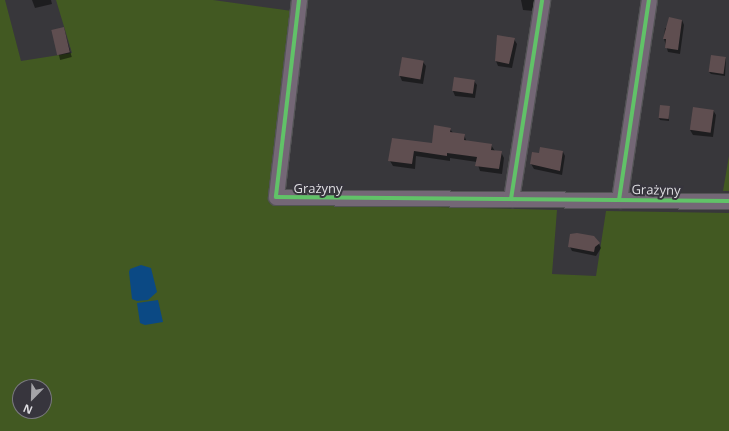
<!DOCTYPE html>
<html>
<head>
<meta charset="utf-8">
<style>
  body { margin:0 }
  #map { position:relative; width:729px; height:431px; overflow:hidden; background:#38373b; font-family:"Open Sans",sans-serif }
  div>[style] { position:absolute }
  [style*='--x'] { left:calc(var(--x)*1px); top:calc(var(--y)*1px); width:calc(var(--w)*1px); rotate:calc(var(--a)*1deg) }
  .green>* { inset:0; background:#425922 }
  .water>* { inset:0; background:#0b4984 }
  .shadow>* { inset:0; background:#0007; transform-origin:0 0 }
  .building>* { inset:0; background:#5f4e50; transform-origin:0 0 }
  .roads { filter:drop-shadow(1px 0 #535355) drop-shadow(-1px 0 #535355) drop-shadow(0 1px #535355) drop-shadow(0 -1px #535355) }
  .minor>* { height:15px; margin:-7.5px; padding:0 7.5px; transform-origin:7.5px; border-radius:7.5px; background:#746776 }
  .cycleway>* { height:4px; margin:-2px; padding:0 2px; transform-origin:2px; border-radius:2px; background:#61c268 }
  span { translate:-50% -50%; white-space:nowrap; text-align:center; line-height:1.15; -webkit-text-stroke:4px #37353d; paint-order:stroke }
  .street-label { font-size:13px; color:#dfdee2 }
  .north { position:absolute; left:12px; top:379px; width:40px; height:40px; box-sizing:border-box; background:#37353d; border:1px solid #7a797f; border-radius:50%; rotate:203deg; font-size:11px; font-weight:700; line-height:16px; text-align:center; color:#dfdee2 }
  .north::after { content:''; display:block; margin:auto; width:14px; height:18px; background:#a5a4a8; clip-path:polygon(50% 0,100% 100%,50% 72%,0 100%) }
</style>
</head>
<body>
<div id="map">
  <div class="green">
    <div style="clip-path:polygon(evenodd,0 0,5px 0,21px 61px,72px 53px,56px 0,213px 0,292px 11px,269px 203px,557px 210px,552px 274px,596px 276px,606px 211px,729px 213px,729px 431px,0 431px,0 0,20px 387px,44px 387px,44px 411px,20px 411px,20px 387px)"></div>
    <div style="clip-path:polygon(729px 156px,729px 191px,723px 191px)"></div>
  </div>
  <div class="water">
    <div style="clip-path:polygon(141px 265px,151px 268px,157px 292px,148px 300px,137px 301px,132px 299px,129px 272px,130px 269px)"></div>
    <div style="clip-path:polygon(158px 300px,163px 322px,145px 325px,140px 323px,137px 303px)"></div>
  </div>
  <div class="shadow">
    <div style="clip-path:polygon(32px 0,51px 0,52px 4px,35px 8px)"></div>
    <div style="clip-path:polygon(521px 0,536px 0,534px 11px,523px 10px)"></div>
    <div style="clip-path:polygon(682px 20px,684px 25px,680px 54px,668px 52px,664px 39px,665px 28px,669px 29px)"></div>
    <div style="left:64px;top:28px;width:30px;height:12px;rotate:75deg"></div>
    <div style="clip-path:polygon(514px 39px,517px 44px,512px 68px,498px 66px,496px 61px)"></div>
    <div style="clip-path:polygon(726px 58px,725px 76px,711px 74px,709px 72px)"></div>
    <div style="clip-path:polygon(423px 62px,426px 66px,423px 84px,402px 81px,400px 76px)"></div>
    <div style="clip-path:polygon(474px 81px,477px 85px,475px 98px,455px 96px,453px 91px)"></div>
    <div style="clip-path:polygon(669px 107px,669px 121px,660px 120px,659px 118px)"></div>
    <div style="clip-path:polygon(713px 110px,716px 115px,713px 137px,693px 135px,690px 130px)"></div>
    <div style="clip-path:polygon(450px 129px,453px 133px,464px 135px,467px 142px,491px 145px,495px 151px,501px 152px,504px 158px,502px 174px,480px 171px,477px 162px,450px 158px,450px 161px,416px 156px,415px 169px,393px 166px,390px 161px,392px 139px,433px 144px)"></div>
    <div style="clip-path:polygon(563px 152px,565px 156px,562px 175px,534px 169px,531px 164px)"></div>
    <div style="clip-path:polygon(599px 244px,601px 248px,596px 256px,572px 251px,570px 247px)"></div>
  </div>
  <div class="building">
    <div style="clip-path:polygon(669px 17px,682px 20px,678px 50px,665px 48px,666px 39px,663px 39px)"></div>
    <div style="left:64px;top:27px;width:26px;height:13px;rotate:77deg"></div>
    <div style="clip-path:polygon(497px 35px,515px 38px,509px 64px,495px 61px)"></div>
    <div style="left:711px;top:55px;width:15px;height:17px;rotate:8deg"></div>
    <div style="left:402px;top:57px;width:22px;height:19px;rotate:10deg"></div>
    <div style="left:454px;top:77px;width:21px;height:14px;rotate:8deg"></div>
    <div style="left:660px;top:105px;width:10px;height:13px;rotate:6deg"></div>
    <div style="left:693px;top:107px;width:21px;height:23px;rotate:8deg"></div>
    <div style="clip-path:polygon(434px 125px,451px 128px,450px 132px,465px 134px,464px 140px,492px 144px,491px 150px,502px 151px,499px 169px,475px 166px,477px 157px,447px 153px,447px 156px,414px 151px,412px 164px,388px 161px,392px 138px,432px 143px)"></div>
    <div style="clip-path:polygon(540px 147px,563px 151px,560px 171px,530px 164px,532px 152px,539px 153px)"></div>
    <div style="clip-path:polygon(577px 233px,594px 236px,600px 243px,595px 247px,594px 252px,568px 247px,570px 234px)"></div>
  </div>
  <div class="roads">
    <div class="minor">
      <div style="--x:299;--y:0;--w:198;--a:96.7"></div>
      <div style="--x:276;--y:197;--w:453;--a:0.5"></div>
      <div style="--x:511;--y:199;--w:201;--a:-81.1"></div>
      <div style="--x:619;--y:200;--w:202;--a:-81.5"></div>
    </div>
  </div>
  <div class="cycleway">
    <div style="--x:299;--y:0;--w:198;--a:96.7"></div>
    <div style="--x:276;--y:197;--w:453;--a:0.5"></div>
    <div style="--x:511;--y:199;--w:201;--a:-81.1"></div>
    <div style="--x:619;--y:200;--w:202;--a:-81.5"></div>
  </div>
  <div class="street-label">
    <span style="left:318px;top:188px">Grażyny</span>
    <span style="left:656px;top:190px;rotate:1deg">Grażyny</span>
  </div>
  <div class="north">N</div>
</div>
</body>
</html>
